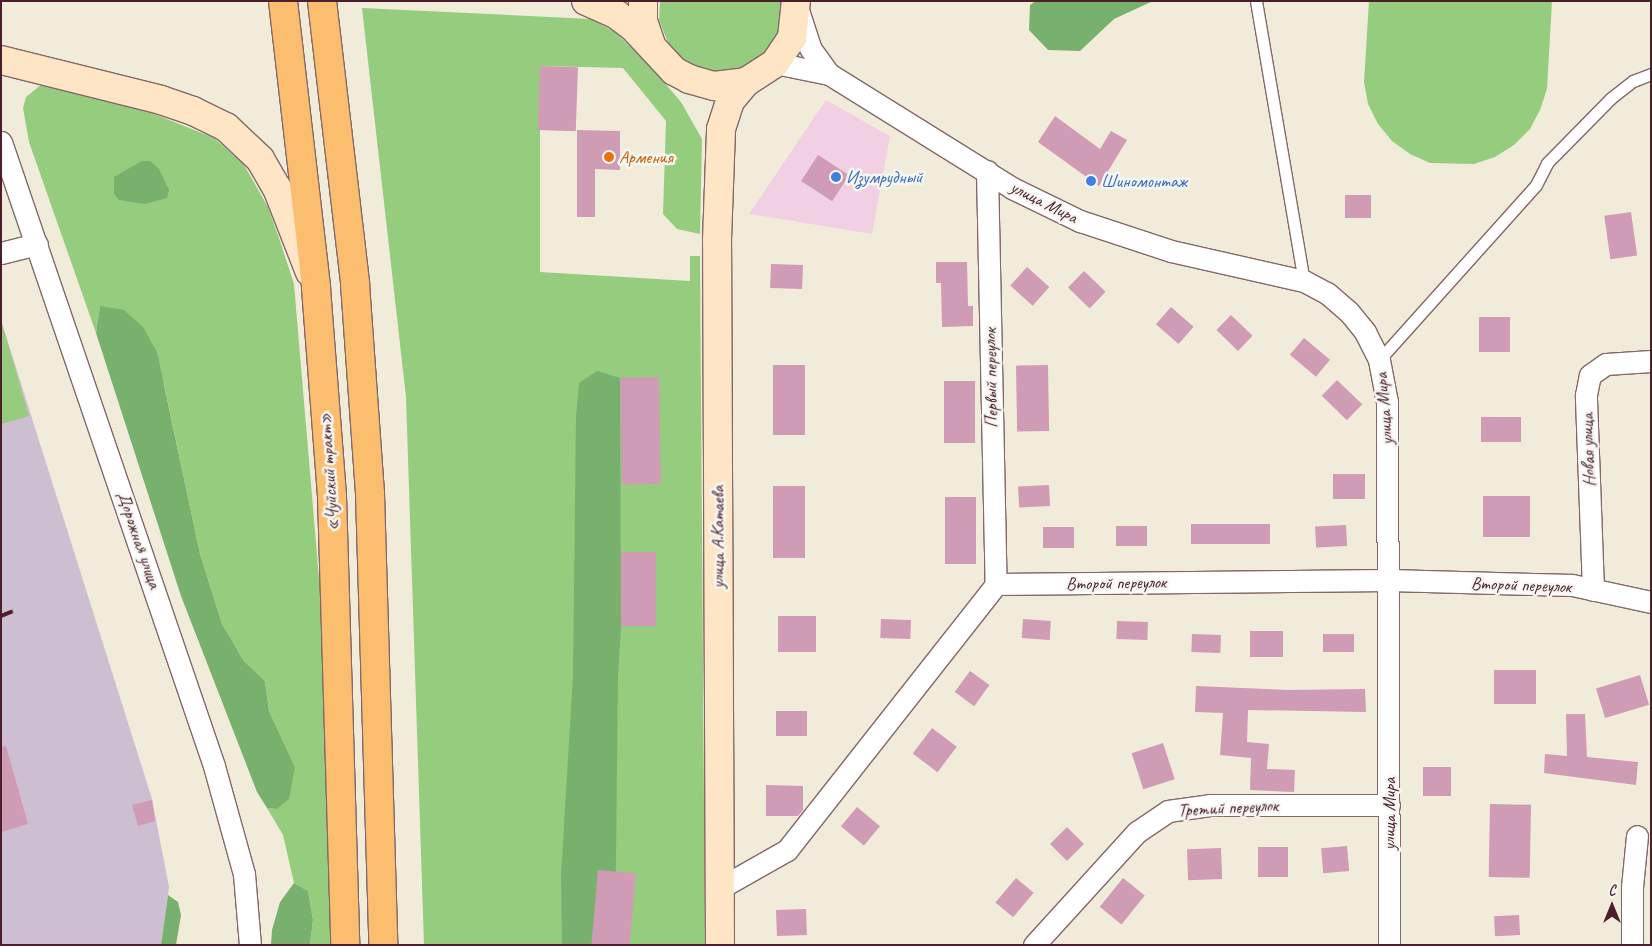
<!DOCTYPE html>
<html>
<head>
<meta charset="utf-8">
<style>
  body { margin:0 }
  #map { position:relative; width:1652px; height:946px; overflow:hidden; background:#f1ecda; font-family:Caveat,sans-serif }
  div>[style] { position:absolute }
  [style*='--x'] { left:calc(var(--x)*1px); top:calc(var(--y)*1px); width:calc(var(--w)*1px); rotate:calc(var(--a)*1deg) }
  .built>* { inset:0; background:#f1d0e3 }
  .industrial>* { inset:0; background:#cebed1 }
  .green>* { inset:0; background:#95cc7e }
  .forest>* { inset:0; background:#78b06d }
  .building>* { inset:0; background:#d09bb5; transform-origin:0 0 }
  .roads { filter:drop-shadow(1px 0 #846768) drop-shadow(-1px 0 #846768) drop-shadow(0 1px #846768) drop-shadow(0 -1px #846768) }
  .lane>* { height:11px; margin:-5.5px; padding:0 5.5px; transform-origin:5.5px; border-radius:5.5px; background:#fff }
  .street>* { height:21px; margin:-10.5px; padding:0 10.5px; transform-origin:10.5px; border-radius:10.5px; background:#fff }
  .secondary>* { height:28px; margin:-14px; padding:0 14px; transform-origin:14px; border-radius:14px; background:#fde5c5 }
  .highway>* { height:28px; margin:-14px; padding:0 14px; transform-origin:14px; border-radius:14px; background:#fbbd6e }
  .rail>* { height:4px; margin:-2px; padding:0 2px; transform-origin:2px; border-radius:2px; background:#4a1f2b }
  .dots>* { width:14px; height:14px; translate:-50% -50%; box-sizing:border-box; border:2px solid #f6f6f2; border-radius:50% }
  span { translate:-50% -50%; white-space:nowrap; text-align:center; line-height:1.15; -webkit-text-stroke:5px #f6f6f2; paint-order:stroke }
  .food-label { font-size:18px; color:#c56008 }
  .left { translate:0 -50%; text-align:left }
  .shop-label { font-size:18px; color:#366cbe }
  .street-label { font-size:18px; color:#4a1f2b }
  .frame { position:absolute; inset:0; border:2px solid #4a1f2b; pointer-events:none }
  .north { position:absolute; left:1587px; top:881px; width:50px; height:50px; -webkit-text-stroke:4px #f6f6f2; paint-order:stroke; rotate:0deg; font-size:14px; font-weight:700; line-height:20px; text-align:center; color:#4a1f2b }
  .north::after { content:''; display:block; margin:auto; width:18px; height:22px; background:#4a1f2b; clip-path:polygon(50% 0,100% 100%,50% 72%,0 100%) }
</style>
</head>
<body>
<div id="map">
  <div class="built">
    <div style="clip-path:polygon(826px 100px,890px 136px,872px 234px,749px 214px)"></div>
  </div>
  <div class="industrial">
    <div style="clip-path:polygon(1px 320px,152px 799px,169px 887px,161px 945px,1px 945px)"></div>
  </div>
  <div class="green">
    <div style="clip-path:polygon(660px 1px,781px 1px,783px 14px,776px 39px,760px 59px,737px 71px,711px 72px,687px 63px,669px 45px,659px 20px)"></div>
    <div style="clip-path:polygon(1369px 1px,1552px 1px,1547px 89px,1540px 110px,1530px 129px,1514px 145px,1495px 157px,1474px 164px,1430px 163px,1410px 154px,1392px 141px,1378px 124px,1368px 104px,1364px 82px)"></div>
    <div style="clip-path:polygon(362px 8px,591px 19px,615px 32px,651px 67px,681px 102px,702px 139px,700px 234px,677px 229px,663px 214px,666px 121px,623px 68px,540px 66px,540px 272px,690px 281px,690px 256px,700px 256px,705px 945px,424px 945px,406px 397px)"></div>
    <div style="clip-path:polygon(42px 84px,52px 84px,157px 115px,214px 138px,244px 165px,268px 207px,280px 241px,294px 284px,332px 731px,335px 945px,310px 945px,313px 920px,308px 891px,294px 883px,283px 835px,267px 808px,277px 809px,295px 767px,269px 711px,265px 681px,244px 661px,222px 624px,200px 554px,164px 384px,100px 306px,96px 333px,29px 142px,23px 108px,26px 97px)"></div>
    <div style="clip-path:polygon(1px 320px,29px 416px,1px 424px)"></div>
  </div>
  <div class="forest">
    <div style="clip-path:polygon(1036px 1px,1153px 1px,1114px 19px,1080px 51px,1048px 50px,1029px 30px,1030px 5px)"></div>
    <div style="clip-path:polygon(142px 161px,150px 161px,159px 169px,169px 190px,167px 198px,145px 204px,119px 200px,114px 194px,114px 177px)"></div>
    <div style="clip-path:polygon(100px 306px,124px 310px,143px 327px,157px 352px,200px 554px,222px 624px,244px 661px,265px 681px,269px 711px,295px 767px,289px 799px,277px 809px,267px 808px,257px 792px,181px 596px,96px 333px)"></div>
    <div style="clip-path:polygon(597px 371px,620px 378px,621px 626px,618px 676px,615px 945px,562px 945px,561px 875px,573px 676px,576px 416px,579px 383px)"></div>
    <div style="clip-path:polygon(294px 883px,308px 891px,313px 920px,310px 945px,271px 945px,272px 930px,280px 902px)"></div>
    <div style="clip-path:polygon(168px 895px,178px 902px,181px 915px,176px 945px,161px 945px)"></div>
  </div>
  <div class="building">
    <div style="left:540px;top:66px;width:38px;height:64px;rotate:2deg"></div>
    <div style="clip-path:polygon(1055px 116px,1100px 149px,1111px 131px,1127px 140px,1099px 186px,1038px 142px)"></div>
    <div style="clip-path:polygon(577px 130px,620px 131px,620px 170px,595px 169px,595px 217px,577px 217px)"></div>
    <div style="left:818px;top:155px;width:37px;height:31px;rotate:33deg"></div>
    <div style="left:1345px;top:195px;width:26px;height:23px"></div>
    <div style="left:1631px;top:212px;width:44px;height:27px;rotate:82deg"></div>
    <div style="clip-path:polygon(936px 262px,967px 262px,968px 306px,973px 306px,973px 326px,942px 327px,941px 283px,936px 283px)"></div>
    <div style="left:771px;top:264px;width:32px;height:24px;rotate:2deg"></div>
    <div style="left:1027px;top:267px;width:30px;height:25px;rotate:42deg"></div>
    <div style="left:1084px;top:271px;width:30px;height:23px;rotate:44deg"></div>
    <div style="left:1171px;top:307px;width:30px;height:23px;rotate:41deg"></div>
    <div style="left:1231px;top:315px;width:30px;height:21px;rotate:44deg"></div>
    <div style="left:1479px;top:317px;width:31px;height:35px"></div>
    <div style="left:1304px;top:338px;width:34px;height:22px;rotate:40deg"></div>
    <div style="left:773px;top:365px;width:32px;height:70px"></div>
    <div style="left:1048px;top:365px;width:66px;height:32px;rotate:89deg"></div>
    <div style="left:659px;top:377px;width:107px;height:39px;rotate:89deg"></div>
    <div style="left:1337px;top:380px;width:35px;height:22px;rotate:44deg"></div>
    <div style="left:944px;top:381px;width:31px;height:62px"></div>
    <div style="left:1481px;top:417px;width:40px;height:25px"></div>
    <div style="left:1365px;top:474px;width:25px;height:32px;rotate:90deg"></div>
    <div style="left:1049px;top:485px;width:21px;height:31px;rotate:87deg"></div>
    <div style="left:773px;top:486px;width:32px;height:72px"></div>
    <div style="left:1483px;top:496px;width:47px;height:41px"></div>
    <div style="left:976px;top:497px;width:67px;height:31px;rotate:90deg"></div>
    <div style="left:1191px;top:524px;width:79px;height:20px"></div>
    <div style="left:1346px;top:525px;width:21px;height:31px;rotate:87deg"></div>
    <div style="left:1116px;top:526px;width:31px;height:20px"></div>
    <div style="left:1043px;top:527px;width:31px;height:21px"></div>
    <div style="left:621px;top:552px;width:35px;height:74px"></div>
    <div style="left:778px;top:616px;width:38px;height:36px"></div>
    <div style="left:881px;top:619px;width:30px;height:19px;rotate:2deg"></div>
    <div style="left:1023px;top:619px;width:28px;height:19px;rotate:4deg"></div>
    <div style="left:1117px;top:621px;width:31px;height:18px;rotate:2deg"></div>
    <div style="left:1250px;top:631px;width:33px;height:26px"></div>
    <div style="left:1192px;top:634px;width:29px;height:18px;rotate:2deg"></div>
    <div style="left:1323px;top:634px;width:31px;height:18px"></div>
    <div style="left:1494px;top:670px;width:42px;height:34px"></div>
    <div style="left:970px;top:671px;width:24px;height:26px;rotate:36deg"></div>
    <div style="left:1640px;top:675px;width:31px;height:46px;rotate:73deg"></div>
    <div style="clip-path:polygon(1196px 686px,1290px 690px,1365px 689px,1366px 712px,1248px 710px,1247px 742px,1269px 744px,1267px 769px,1295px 770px,1294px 792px,1250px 790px,1251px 758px,1220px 755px,1223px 713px,1195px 712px)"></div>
    <div style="left:776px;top:711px;width:31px;height:25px"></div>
    <div style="clip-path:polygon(1566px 714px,1585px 714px,1587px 757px,1638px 762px,1636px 785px,1544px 773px,1545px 754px,1567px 756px)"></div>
    <div style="left:932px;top:728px;width:31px;height:32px;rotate:37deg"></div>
    <div style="left:1163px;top:743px;width:38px;height:33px;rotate:72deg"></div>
    <div style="clip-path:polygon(6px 746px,28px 824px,1px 832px,1px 747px)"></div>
    <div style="left:1423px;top:767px;width:28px;height:29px"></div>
    <div style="clip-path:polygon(766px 785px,803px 786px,803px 810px,798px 816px,766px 816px)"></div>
    <div style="clip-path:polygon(152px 800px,155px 821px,138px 826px,132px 805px)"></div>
    <div style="left:1490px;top:804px;width:41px;height:73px;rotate:1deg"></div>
    <div style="left:857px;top:807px;width:30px;height:25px;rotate:40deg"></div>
    <div style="left:1067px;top:827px;width:24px;height:24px;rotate:45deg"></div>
    <div style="left:1347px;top:846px;width:25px;height:26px;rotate:85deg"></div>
    <div style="left:1288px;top:847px;width:30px;height:30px;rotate:90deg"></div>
    <div style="left:1221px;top:848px;width:31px;height:34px;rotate:88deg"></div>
    <div style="left:598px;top:870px;width:38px;height:75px;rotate:5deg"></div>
    <div style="left:1016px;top:878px;width:23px;height:32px;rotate:40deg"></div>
    <div style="left:1123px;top:878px;width:28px;height:37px;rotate:39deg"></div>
    <div style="left:806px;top:909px;width:26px;height:30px;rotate:88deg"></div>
    <div style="left:1519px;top:915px;width:20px;height:25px;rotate:87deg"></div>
  </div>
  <div class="roads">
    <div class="lane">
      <div style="--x:1256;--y:1;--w:284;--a:80.3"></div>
      <div style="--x:1379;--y:360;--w:235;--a:-48.1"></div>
      <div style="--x:1536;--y:185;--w:25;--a:-63"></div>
      <div style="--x:1547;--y:163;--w:91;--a:-45.4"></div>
      <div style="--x:1611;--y:98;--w:28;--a:-38"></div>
      <div style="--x:1633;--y:81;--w:19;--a:-21"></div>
    </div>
    <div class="street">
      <div style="--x:798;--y:10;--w:40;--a:72"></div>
      <div style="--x:810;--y:48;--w:32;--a:54"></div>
      <div style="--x:775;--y:63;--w:55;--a:11.5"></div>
      <div style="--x:829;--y:74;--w:216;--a:31.9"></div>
      <div style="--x:1012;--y:188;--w:76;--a:25.9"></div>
      <div style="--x:1080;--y:221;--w:96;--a:18.2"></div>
      <div style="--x:1171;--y:251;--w:136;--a:12.7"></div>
      <div style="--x:1304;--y:281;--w:26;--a:28"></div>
      <div style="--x:1327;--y:293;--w:29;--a:41"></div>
      <div style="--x:1349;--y:312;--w:26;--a:51"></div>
      <div style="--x:1365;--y:332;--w:31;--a:63"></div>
      <div style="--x:1379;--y:360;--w:43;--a:79.2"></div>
      <div style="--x:1387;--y:402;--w:543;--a:89.79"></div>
      <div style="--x:1;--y:142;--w:659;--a:71.15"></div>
      <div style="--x:214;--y:766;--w:112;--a:74.5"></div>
      <div style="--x:244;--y:874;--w:71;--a:85.2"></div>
      <div style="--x:987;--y:171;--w:413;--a:88.8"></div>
      <div style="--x:1;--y:253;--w:37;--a:-14"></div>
      <div style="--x:996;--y:584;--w:393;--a:-0.6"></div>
      <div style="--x:1389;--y:580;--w:183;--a:1.6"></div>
      <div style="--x:1572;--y:585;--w:81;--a:12.1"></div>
      <div style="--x:1593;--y:590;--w:195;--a:-92.1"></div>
      <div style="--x:1586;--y:395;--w:20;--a:-79"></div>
      <div style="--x:1590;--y:375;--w:19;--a:-35"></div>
      <div style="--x:1606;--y:364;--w:45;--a:-3.8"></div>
      <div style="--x:720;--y:888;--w:77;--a:-29.6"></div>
      <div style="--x:787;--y:850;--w:338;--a:-51.8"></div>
      <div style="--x:1034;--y:945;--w:153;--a:-47.7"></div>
      <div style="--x:1137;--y:832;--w:37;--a:-34"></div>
      <div style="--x:1168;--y:811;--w:42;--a:-8.1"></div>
      <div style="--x:1210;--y:805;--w:179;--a:0"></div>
      <div style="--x:1632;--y:945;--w:58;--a:-90"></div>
      <div style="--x:1632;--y:887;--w:51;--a:-84.4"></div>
    </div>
    <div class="secondary">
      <div style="--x:586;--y:1;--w:34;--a:24"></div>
      <div style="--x:617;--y:15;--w:20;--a:37"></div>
      <div style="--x:633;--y:27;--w:60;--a:47"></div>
      <div style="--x:674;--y:71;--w:17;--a:28"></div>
      <div style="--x:689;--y:79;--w:26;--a:16"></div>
      <div style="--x:714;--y:86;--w:32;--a:-7"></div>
      <div style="--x:746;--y:82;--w:35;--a:-33"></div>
      <div style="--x:775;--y:63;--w:30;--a:-56"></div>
      <div style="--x:792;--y:38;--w:37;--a:-84"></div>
      <div style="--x:643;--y:1;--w:20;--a:90"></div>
      <div style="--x:643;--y:21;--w:24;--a:71"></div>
      <div style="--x:1;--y:60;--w:165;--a:14"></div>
      <div style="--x:161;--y:100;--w:34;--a:19"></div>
      <div style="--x:193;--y:111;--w:37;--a:26"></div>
      <div style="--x:226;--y:127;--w:47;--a:43.3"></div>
      <div style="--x:260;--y:159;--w:34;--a:60"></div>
      <div style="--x:277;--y:188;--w:90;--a:68.6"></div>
      <div style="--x:720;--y:945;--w:705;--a:-90.24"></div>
      <div style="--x:717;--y:240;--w:111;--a:-87.9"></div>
      <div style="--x:721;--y:129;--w:29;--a:-72"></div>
      <div style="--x:730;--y:101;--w:25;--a:-50"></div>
    </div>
    <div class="highway">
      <div style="--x:283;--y:1;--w:289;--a:83.4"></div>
      <div style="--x:316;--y:288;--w:209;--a:85.6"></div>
      <div style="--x:332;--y:496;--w:449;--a:88.3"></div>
      <div style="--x:322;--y:1;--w:285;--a:83.3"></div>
      <div style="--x:355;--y:284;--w:211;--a:85.9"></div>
      <div style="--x:370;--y:494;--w:451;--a:88.3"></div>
    </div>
  </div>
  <div class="rail">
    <div style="--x:1;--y:616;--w:11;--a:-22"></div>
  </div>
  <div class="dots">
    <div style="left:609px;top:157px;background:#e8710a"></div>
    <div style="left:836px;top:177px;background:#3f7fe0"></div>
    <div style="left:1091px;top:181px;background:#3f7fe0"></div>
  </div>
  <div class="food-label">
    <span class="left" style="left:619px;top:157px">Армения</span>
  </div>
  <div class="shop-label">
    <span class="left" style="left:846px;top:177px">Изумрудный</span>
    <span class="left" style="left:1101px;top:181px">Шиномонтаж</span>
  </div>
  <div class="street-label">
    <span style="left:1044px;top:202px;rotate:27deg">улица Мира</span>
    <span style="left:991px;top:378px;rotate:-91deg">Первый переулок</span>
    <span style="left:1384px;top:409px;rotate:-95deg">улица Мира</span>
    <span style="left:1588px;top:450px;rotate:-92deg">Новая улица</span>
    <span style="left:329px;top:472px;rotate:-94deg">«Чуйский тракт»</span>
    <span style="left:718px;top:537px;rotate:-90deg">улица А.Катаева</span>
    <span style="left:139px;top:540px;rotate:71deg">Дорожная улица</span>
    <span style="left:1116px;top:583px;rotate:-1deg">Второй переулок</span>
    <span style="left:1521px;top:585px;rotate:2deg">Второй переулок</span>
    <span style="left:1228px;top:808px;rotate:-3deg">Третий переулок</span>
    <span style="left:1389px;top:814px;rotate:-90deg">улица Мира</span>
  </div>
  <div class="frame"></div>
  <div class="north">С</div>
</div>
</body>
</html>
